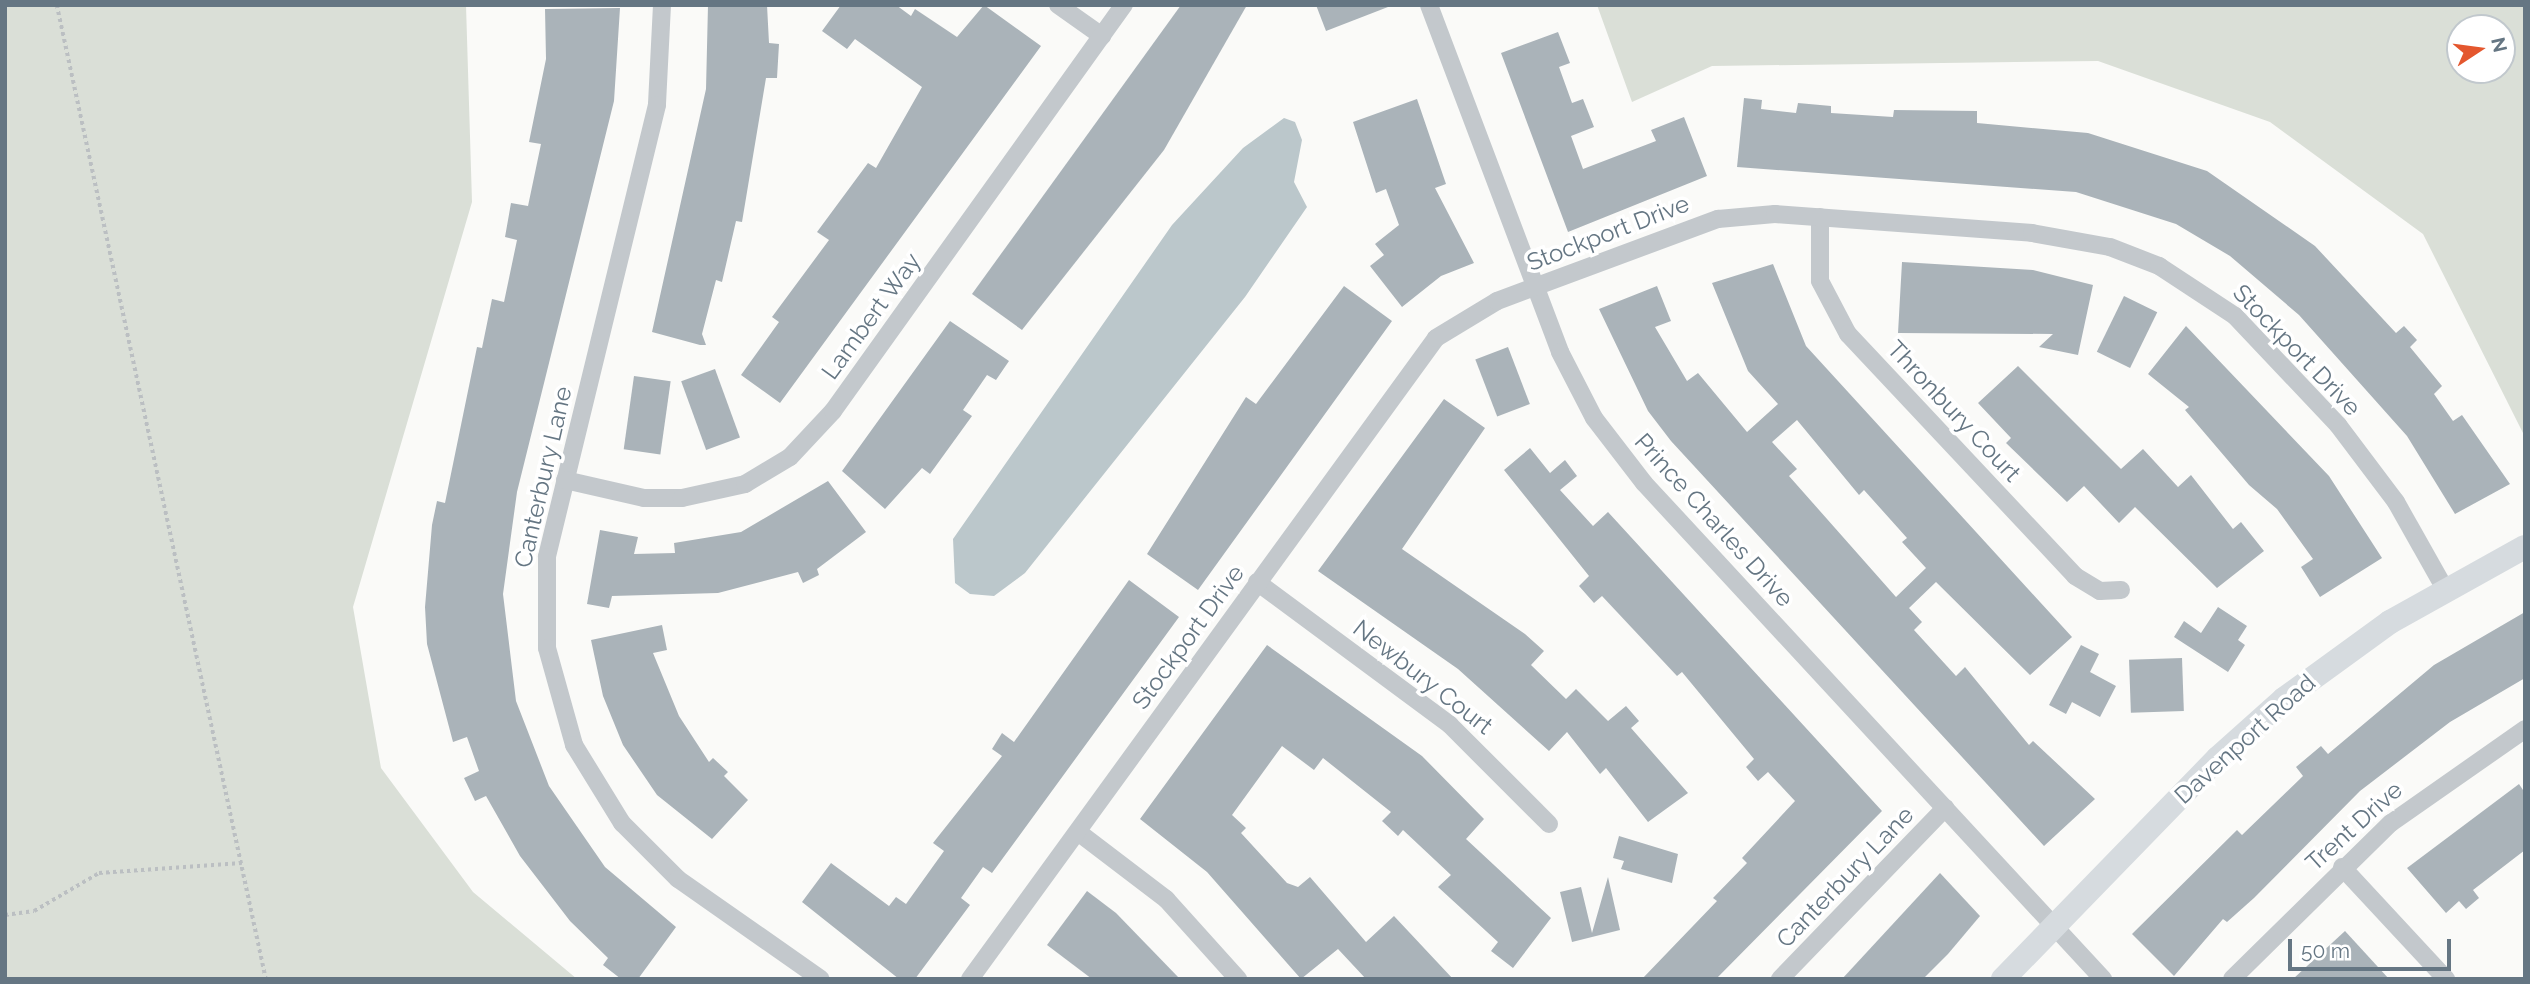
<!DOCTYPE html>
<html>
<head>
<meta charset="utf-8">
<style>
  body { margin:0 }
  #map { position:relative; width:2530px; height:984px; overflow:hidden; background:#fafaf8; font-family:Raleway,sans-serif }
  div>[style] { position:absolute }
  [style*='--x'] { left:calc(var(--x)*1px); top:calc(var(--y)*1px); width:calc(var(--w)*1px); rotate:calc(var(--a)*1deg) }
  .green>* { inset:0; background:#dadfd7 }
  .water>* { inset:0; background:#bbc7cb }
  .building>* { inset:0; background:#aab3b9; transform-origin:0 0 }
  .path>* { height:3.5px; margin-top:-1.75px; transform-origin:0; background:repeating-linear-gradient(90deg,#bbbfc2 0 3.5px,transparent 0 7px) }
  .street>* { height:18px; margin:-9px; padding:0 9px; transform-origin:9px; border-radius:9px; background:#c3c8cc }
  .secondary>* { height:24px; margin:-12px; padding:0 12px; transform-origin:12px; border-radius:12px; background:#d6dbdf }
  span { translate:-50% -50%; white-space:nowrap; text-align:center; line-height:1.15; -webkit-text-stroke:7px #fff; paint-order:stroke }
  .street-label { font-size:24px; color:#657683 }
  .frame { position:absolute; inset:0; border:7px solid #657683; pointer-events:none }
  .north { position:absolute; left:2446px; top:14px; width:70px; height:70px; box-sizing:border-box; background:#fff; border:2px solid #c1c8cd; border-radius:50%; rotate:77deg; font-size:19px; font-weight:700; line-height:28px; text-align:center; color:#657683 }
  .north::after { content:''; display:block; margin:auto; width:24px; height:32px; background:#e4572e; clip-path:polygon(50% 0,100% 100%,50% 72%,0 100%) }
  .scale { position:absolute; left:2288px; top:939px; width:163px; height:32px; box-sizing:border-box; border:4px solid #657683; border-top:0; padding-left:9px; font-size:21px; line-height:24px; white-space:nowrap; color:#657683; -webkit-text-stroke:5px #fff; paint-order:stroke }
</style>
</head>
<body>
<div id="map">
  <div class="green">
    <div style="clip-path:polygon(5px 5px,466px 5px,472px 202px,353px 607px,381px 768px,473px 892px,577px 979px,5px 979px)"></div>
    <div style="clip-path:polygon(evenodd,1597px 5px,2525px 5px,2525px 437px,2423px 234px,2270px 122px,2098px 61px,1712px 66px,1632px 102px,1597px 5px,2460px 28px,2502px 28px,2502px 70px,2460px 70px,2460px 28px)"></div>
  </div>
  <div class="water">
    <div style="clip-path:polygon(1284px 118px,1295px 122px,1302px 140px,1294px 182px,1307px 207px,1245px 297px,1025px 573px,994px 596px,970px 594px,955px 583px,953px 539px,1172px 225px,1243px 148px)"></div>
  </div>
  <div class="building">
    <div style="clip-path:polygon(708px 5px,767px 5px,769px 43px,779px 44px,777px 78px,766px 78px,742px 222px,736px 221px,722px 282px,716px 280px,702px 334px,706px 345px,700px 345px,652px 332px,706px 89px)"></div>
    <div style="clip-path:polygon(841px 5px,896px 5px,911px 16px,915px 9px,957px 37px,984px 5px,1041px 46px,780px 403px,741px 375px,779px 322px,772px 317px,829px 240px,817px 232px,868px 163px,876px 168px,922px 87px,855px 39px,847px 49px,822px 31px)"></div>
    <div style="clip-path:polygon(1181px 5px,1247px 5px,1164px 150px,1022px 330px,972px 294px)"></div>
    <div style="clip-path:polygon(1316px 5px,1388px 5px,1388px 7px,1326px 31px)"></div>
    <div style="clip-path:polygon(620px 8px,614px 101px,517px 492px,503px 594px,516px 701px,549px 786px,605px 867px,676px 927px,638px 979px,621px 979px,603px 965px,608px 958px,570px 921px,520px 856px,486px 796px,475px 801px,464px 778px,479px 771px,467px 737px,453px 742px,427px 644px,425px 607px,432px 525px,437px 501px,445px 503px,477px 347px,482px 348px,492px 299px,504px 302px,517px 240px,505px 237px,511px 203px,528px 206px,541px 144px,529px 142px,546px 59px,545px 9px)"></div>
    <div style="clip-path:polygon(1558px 32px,1570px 63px,1559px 67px,1572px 103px,1583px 99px,1594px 127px,1571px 136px,1583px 169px,1656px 141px,1651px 130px,1684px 117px,1707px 176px,1568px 232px,1501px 53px)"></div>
    <div style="clip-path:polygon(1744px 98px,1762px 100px,1761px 109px,1796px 113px,1798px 103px,1831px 106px,1831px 113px,1893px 117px,1894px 110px,1977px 111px,1977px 123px,2088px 133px,2207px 171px,2315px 246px,2396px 333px,2404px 326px,2417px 340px,2410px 347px,2442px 386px,2434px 394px,2453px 421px,2462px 415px,2510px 484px,2455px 514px,2407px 436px,2299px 315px,2230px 256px,2176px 224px,2076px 192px,1737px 167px)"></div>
    <div style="clip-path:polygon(1417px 99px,1446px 184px,1435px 188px,1474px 263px,1441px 276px,1402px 307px,1370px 266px,1384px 255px,1375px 244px,1399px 225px,1386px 189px,1376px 193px,1353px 122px)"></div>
    <div style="clip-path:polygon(1902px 262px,2033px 270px,2093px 285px,2078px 355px,2039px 347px,2053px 334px,1898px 333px)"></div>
    <div style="clip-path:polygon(evenodd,1773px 264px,1806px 346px,2072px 637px,2030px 675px,1936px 582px,1909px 608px,1922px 622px,1914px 630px,1956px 676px,1965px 667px,2029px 745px,2033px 741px,2095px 799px,2044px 846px,1671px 441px,1648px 411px,1599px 309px,1657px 286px,1671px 321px,1655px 327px,1687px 381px,1698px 373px,1747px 432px,1778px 404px,1748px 371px,1712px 283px,1773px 264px,1797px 420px,1859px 495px,1864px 490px,1907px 538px,1902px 542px,1926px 568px,1896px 597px,1789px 476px,1797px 469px,1772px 442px,1797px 420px)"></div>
    <div style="clip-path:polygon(1344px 286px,1392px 321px,1198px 590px,1147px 554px,1246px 397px,1256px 404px)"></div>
    <div style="left:2124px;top:296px;width:37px;height:62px;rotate:26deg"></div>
    <div style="clip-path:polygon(950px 321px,1009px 361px,996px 380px,987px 375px,963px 410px,972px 416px,930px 474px,922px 468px,885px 509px,842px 471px)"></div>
    <div style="clip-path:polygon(2186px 326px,2329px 476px,2382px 558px,2320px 597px,2301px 567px,2313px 559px,2277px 509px,2249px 485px,2185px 410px,2189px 407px,2148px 374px)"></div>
    <div style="left:1508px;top:347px;width:61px;height:35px;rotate:69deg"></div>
    <div style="clip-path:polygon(2018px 366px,2121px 469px,2143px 449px,2178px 487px,2191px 475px,2233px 529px,2241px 522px,2264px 551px,2217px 588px,2135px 507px,2119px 523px,2084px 486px,2067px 502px,2006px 443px,2011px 438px,1978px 403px)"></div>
    <div style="left:715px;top:369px;width:73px;height:36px;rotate:70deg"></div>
    <div style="left:634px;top:376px;width:37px;height:74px;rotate:8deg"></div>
    <div style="clip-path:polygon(1444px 399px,1485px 428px,1402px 549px,1525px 634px,1544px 651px,1531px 665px,1566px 699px,1576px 689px,1608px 721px,1626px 706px,1639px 721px,1631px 728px,1688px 793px,1648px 822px,1606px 768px,1600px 774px,1567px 732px,1549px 751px,1458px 669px,1318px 571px)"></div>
    <div style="clip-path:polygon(1530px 448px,1550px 473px,1565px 460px,1577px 476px,1560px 490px,1593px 526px,1608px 512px,1882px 811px,1716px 979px,1642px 979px,1717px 901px,1713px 898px,1747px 863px,1742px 858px,1795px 801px,1768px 772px,1758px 781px,1746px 767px,1754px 759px,1682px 672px,1677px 676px,1602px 596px,1594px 603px,1579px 586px,1589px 576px,1504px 470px)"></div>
    <div style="clip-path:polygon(828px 481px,866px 532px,817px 569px,819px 575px,803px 583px,798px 572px,718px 593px,612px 596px,609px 608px,587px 604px,600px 530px,638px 537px,634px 554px,675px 553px,674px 543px,741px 532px)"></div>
    <div style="clip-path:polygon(1129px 580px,1179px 617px,992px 873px,983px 867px,961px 898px,970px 905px,915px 979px,899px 979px,802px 902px,831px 863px,889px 906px,896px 897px,906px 904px,944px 851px,933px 843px,1002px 756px,992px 749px,1002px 733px,1014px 742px)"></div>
    <div style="clip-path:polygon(2218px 607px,2247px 626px,2238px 640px,2245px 645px,2228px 672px,2174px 637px,2184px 621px,2201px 633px)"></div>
    <div style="clip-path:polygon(2525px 612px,2525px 678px,2450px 722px,2360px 791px,2254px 898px,2227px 922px,2223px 919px,2174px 976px,2132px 934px,2237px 830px,2242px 835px,2303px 776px,2296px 767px,2321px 746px,2328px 754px,2434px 665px)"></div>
    <div style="clip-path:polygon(662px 625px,667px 650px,653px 653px,679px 716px,709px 762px,713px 758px,728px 772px,724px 776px,748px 800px,712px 839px,657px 795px,623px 745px,603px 696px,591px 640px)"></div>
    <div style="clip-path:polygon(1267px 645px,1422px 756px,1484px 819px,1466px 839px,1551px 918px,1513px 968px,1491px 951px,1498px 942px,1438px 887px,1451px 875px,1403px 830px,1398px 836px,1382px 821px,1391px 812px,1323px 758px,1314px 770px,1282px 746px,1232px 815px,1246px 828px,1241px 833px,1287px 883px,1298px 887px,1310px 877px,1366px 942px,1394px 916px,1453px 979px,1366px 979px,1338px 949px,1301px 979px,1207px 872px,1140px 819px)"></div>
    <div style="clip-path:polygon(2081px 645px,2099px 654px,2090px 672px,2116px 686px,2100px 717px,2072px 702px,2066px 714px,2049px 705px)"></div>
    <div style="left:2182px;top:658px;width:53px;height:53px;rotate:88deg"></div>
    <div style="clip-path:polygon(2519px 784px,2525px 793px,2525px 850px,2473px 890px,2479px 898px,2466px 909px,2459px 901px,2446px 913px,2407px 868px)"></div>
    <div style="clip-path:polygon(1619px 836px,1678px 854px,1672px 883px,1621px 869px,1624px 861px,1613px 858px)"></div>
    <div style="clip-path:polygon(1940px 873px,1980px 916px,1948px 954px,1923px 979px,1842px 979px)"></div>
    <div style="clip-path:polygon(1608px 877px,1620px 930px,1572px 942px,1560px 892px,1581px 887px,1592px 933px)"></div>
    <div style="clip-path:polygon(1087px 891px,1116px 913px,1180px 979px,1092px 979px,1047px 945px)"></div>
    <div style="clip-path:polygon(2345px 931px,2389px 979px,2293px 979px)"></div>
  </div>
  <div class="path">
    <div style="--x:57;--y:5;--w:996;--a:77.89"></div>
    <div style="--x:5;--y:915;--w:29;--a:-8"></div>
    <div style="--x:34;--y:911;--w:75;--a:-30.3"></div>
    <div style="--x:99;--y:873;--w:143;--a:-4"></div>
  </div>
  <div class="street">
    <div style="--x:662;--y:5;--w:100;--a:92.9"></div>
    <div style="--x:657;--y:105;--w:465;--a:103.7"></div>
    <div style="--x:547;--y:557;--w:91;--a:90"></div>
    <div style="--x:547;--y:648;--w:101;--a:74.4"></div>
    <div style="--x:574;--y:745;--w:92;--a:58.4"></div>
    <div style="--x:622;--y:823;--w:79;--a:45"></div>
    <div style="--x:678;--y:879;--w:174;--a:35"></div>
    <div style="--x:1058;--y:5;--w:54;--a:35.2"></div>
    <div style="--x:1429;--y:5;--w:371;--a:69.3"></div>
    <div style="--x:1560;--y:352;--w:74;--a:62.7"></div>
    <div style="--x:1594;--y:418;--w:82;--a:52.4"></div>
    <div style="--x:1644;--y:483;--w:676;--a:47.22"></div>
    <div style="--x:1820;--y:217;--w:64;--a:90"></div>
    <div style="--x:1820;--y:281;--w:60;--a:62.2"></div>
    <div style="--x:1848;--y:334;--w:332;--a:46.8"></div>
    <div style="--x:2075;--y:576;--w:29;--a:31"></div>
    <div style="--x:2100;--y:591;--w:21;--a:-3"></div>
    <div style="--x:565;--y:480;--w:81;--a:12.8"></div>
    <div style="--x:644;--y:498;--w:38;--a:0"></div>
    <div style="--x:682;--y:498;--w:65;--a:-12.5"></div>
    <div style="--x:745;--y:484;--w:52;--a:-31"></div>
    <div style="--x:790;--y:457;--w:63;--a:-46.9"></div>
    <div style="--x:833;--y:411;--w:500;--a:-54.4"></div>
    <div style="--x:1257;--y:582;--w:240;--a:36.5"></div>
    <div style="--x:1450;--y:725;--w:140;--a:45"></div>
    <div style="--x:1078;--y:832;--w:111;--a:37.3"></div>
    <div style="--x:1166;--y:899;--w:108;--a:48"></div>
    <div style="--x:2342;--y:867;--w:153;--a:47.1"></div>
    <div style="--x:970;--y:979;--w:792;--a:-53.98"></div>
    <div style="--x:1436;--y:338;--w:71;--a:-31.2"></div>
    <div style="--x:1497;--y:301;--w:236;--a:-20.4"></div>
    <div style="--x:1718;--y:219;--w:57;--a:-5"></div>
    <div style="--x:1775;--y:214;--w:258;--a:4.2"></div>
    <div style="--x:2032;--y:233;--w:79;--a:10.2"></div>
    <div style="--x:2110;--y:247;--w:53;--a:21.2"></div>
    <div style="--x:2159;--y:266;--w:91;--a:33.3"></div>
    <div style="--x:2235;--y:316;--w:150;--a:46.6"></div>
    <div style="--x:2338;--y:425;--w:96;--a:53"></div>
    <div style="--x:2396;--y:502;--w:100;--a:60.6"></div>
    <div style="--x:1780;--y:979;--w:238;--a:-46"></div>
    <div style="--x:2232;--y:979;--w:223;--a:-44.5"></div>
    <div style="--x:2391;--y:823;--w:164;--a:-35"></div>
  </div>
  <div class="secondary">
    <div style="--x:2003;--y:979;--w:308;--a:-45.8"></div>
    <div style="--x:2218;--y:758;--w:89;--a:-41.8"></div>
    <div style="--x:2284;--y:699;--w:131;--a:-36"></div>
    <div style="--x:2390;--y:622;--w:154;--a:-29.1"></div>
  </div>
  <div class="street-label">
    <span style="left:1608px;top:233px;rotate:-21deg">Stockport Drive</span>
    <span style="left:871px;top:316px;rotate:-54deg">Lambert Way</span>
    <span style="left:2297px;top:350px;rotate:46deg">Stockport Drive</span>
    <span style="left:1954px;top:411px;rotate:47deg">Thronbury Court</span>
    <span style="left:543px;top:477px;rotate:-77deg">Canterbury Lane</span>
    <span style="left:1714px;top:520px;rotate:48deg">Prince Charles Drive</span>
    <span style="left:1188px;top:637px;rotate:-54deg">Stockport Drive</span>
    <span style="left:1423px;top:677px;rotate:38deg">Newbury Court</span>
    <span style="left:2245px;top:739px;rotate:-42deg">Davenport Road</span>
    <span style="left:2354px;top:826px;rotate:-42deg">Trent Drive</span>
    <span style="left:1845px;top:877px;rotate:-46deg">Canterbury Lane</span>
  </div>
  <div class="frame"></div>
  <div class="north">N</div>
  <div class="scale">50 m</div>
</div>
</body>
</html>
